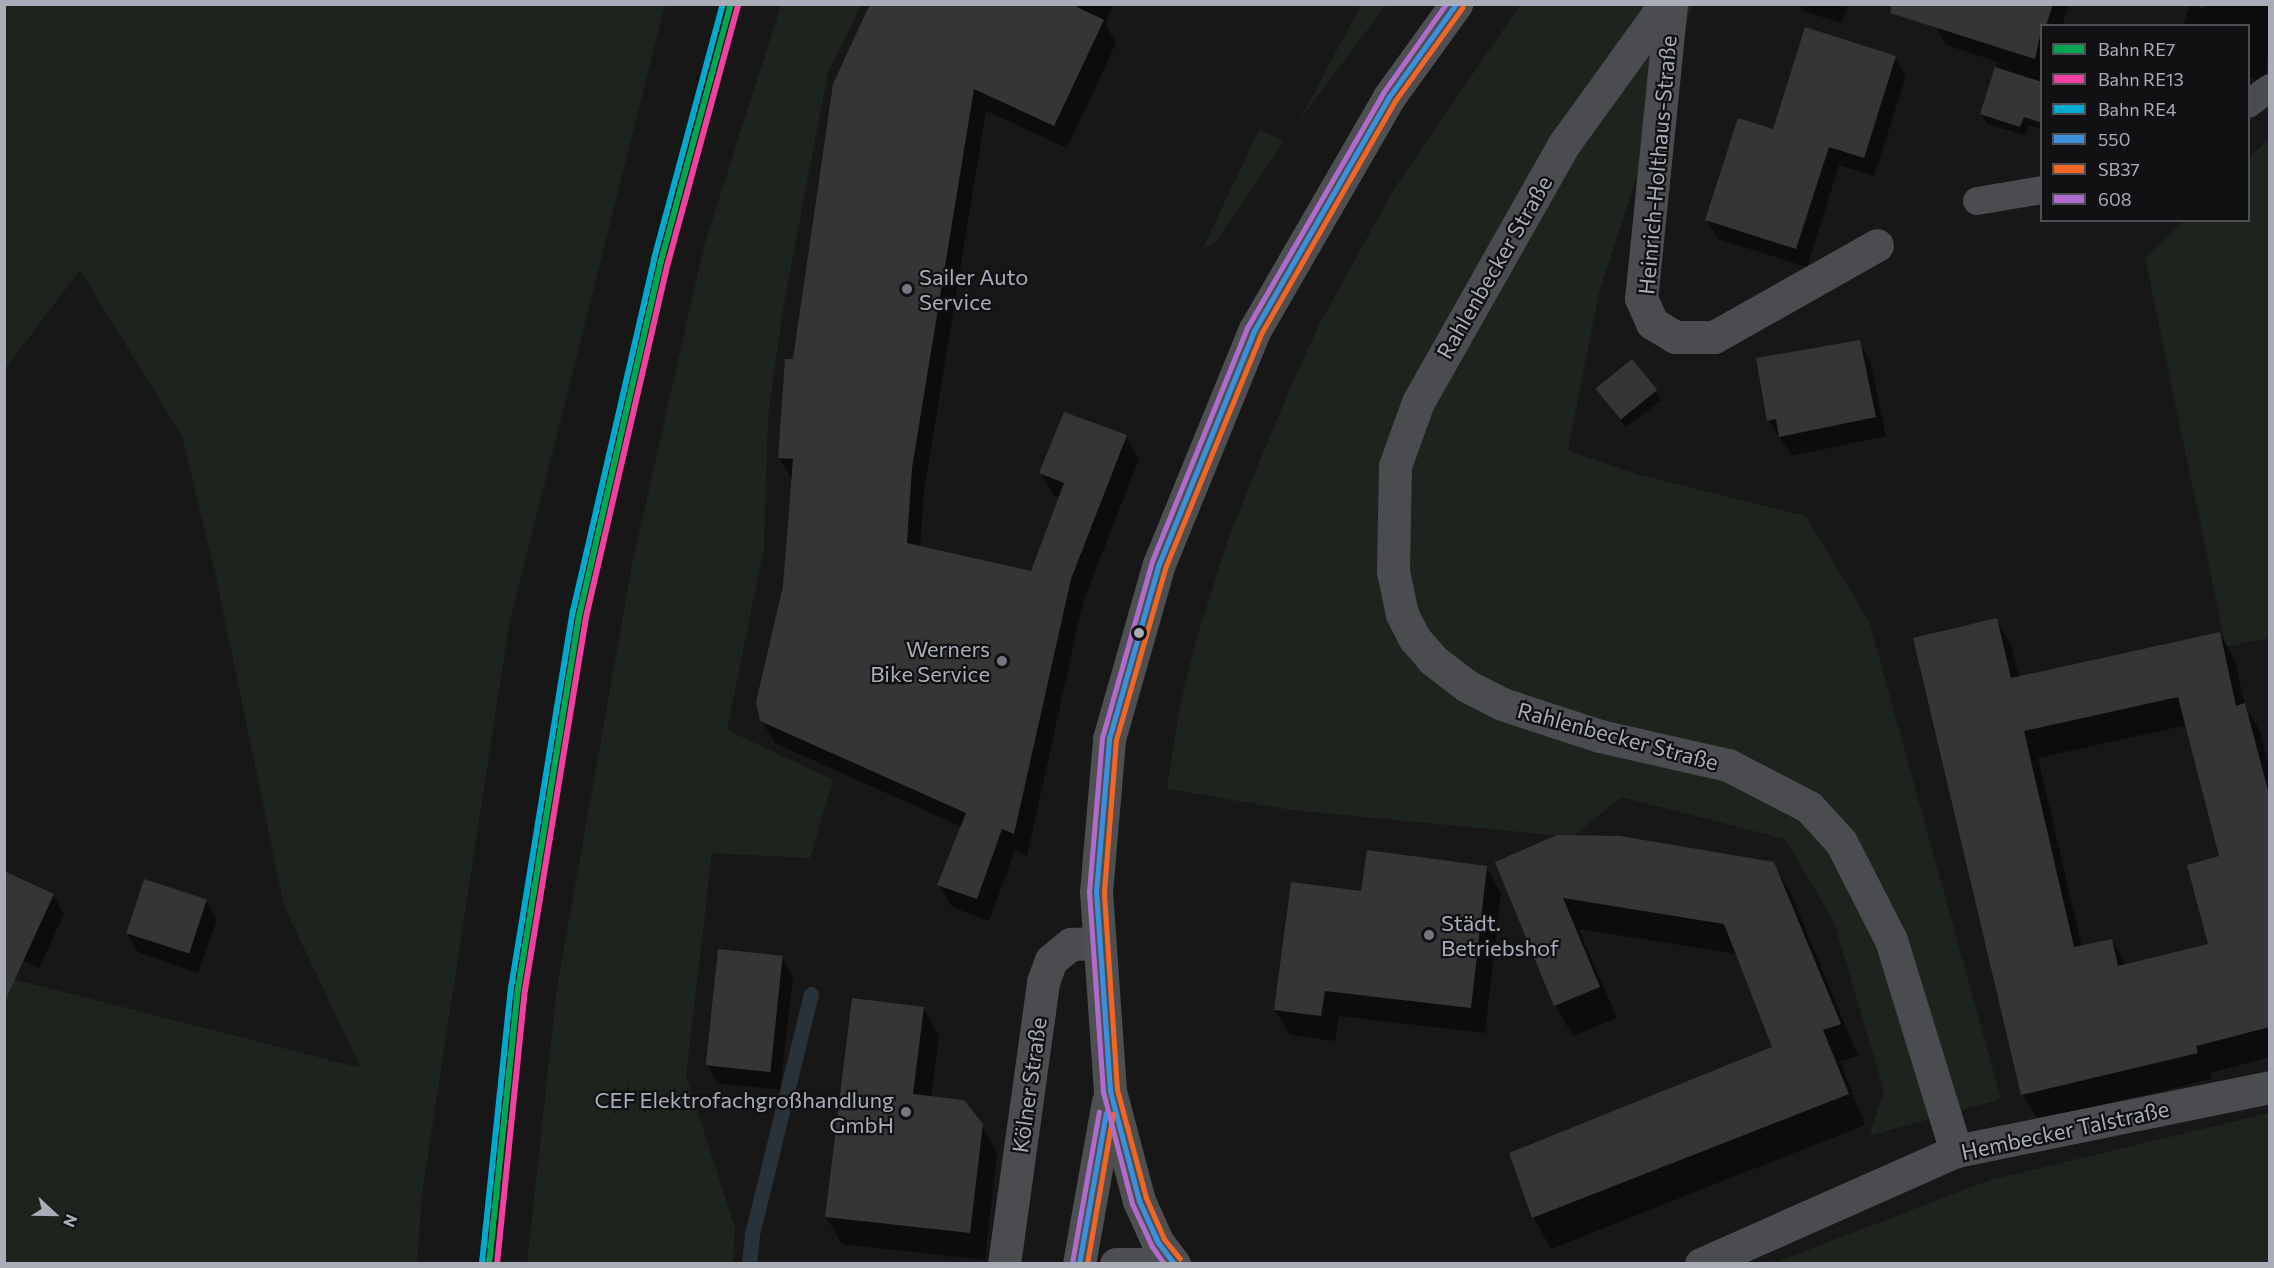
<!DOCTYPE html>
<html>
<head>
<meta charset="utf-8">
<style>
  body { margin:0 }
  #map { position:relative; width:2274px; height:1268px; overflow:hidden; background:#171717; font-family:Commissioner,sans-serif }
  div>[style] { position:absolute }
  [style*='--x'] { left:calc(var(--x)*1px); top:calc(var(--y)*1px); width:calc(var(--w)*1px); rotate:calc(var(--a)*1deg) }
  .green>* { inset:0; background:#1d241e }
  .shadow>* { inset:0; background:#0007; transform-origin:0 0 }
  .stream>* { height:15px; margin:-7.5px; padding:0 7.5px; transform-origin:7.5px; border-radius:7.5px; background:#2a3239 }
  .building>* { inset:0; background:#353536; transform-origin:0 0 }
  .service>* { height:28px; margin:-14px; padding:0 14px; transform-origin:14px; border-radius:14px; background:#4b4c50 }
  .minor>* { height:33px; margin:-16.5px; padding:0 16.5px; transform-origin:16.5px; border-radius:16.5px; background:#4b4c50 }
  .tertiary>* { height:33px; margin:-16.5px; padding:0 16.5px; transform-origin:16.5px; border-radius:16.5px; background:#4b4c50 }
  .primary>* { height:33px; margin:-16.5px; padding:0 16.5px; transform-origin:16.5px; border-radius:16.5px; background:#4d4f52 }
  .bus-1>* { height:4.5px; margin:-2.25px; padding:0 2.25px; transform-origin:2.25px; border-radius:2.25px; background:#3a90db }
  .bus-2>* { height:4.5px; margin:-2.25px; padding:0 2.25px; transform-origin:2.25px; border-radius:2.25px; background:#f26522 }
  .bus-3>* { height:4.5px; margin:-2.25px; padding:0 2.25px; transform-origin:2.25px; border-radius:2.25px; background:#b06ccc }
  .rail-1>* { height:6px; margin:-3px; padding:0 3px; transform-origin:3px; border-radius:3px; background:#00a651 }
  .rail-2>* { height:6px; margin:-3px; padding:0 3px; transform-origin:3px; border-radius:3px; background:#f240a1 }
  .rail-3>* { height:6px; margin:-3px; padding:0 3px; transform-origin:3px; border-radius:3px; background:#00a9ce }
  .dots>* { width:16px; height:16px; translate:-50% -50%; box-sizing:border-box; border:3px solid #111113; border-radius:50% }
  span { translate:-50% -50%; white-space:nowrap; text-align:center; line-height:1.15; -webkit-text-stroke:4.5px #111113; paint-order:stroke }
  .street-label { font-size:22px; color:#a8adb8 }
  .poi-label { font-size:22px; color:#a8adb8 }
  .left { translate:0 -50%; text-align:left }
  .right { translate:-100% -50%; text-align:right }
  .frame { position:absolute; inset:0; border:6px solid #a8adb8; pointer-events:none }
  .legend { position:absolute; left:2040px; top:24px; width:210px; height:198px; box-sizing:border-box; background:#111113; border:2px solid #4d4f55; margin:0; padding:8px 10px; list-style:none; font-size:18px; color:#a8adb8 }
  .legend li { display:flex; align-items:center; gap:12px; height:30px }
  .legend b { width:30px; border:2px solid #4d4f55 }
  .north { position:absolute; left:24px; top:1184px; width:60px; height:60px; -webkit-text-stroke:4px #111113; paint-order:stroke; rotate:112deg; font-size:16px; font-weight:700; line-height:24px; text-align:center; color:#a8adb8 }
  .north::after { content:''; display:block; margin:auto; width:21px; height:27px; background:#a8adb8; clip-path:polygon(50% 0,100% 100%,50% 72%,0 100%) }
</style>
</head>
<body>
<div id="map">
  <div class="green">
    <div style="clip-path:polygon(1361px 4px,1386px 5px,1299px 121px,1361px 5px)"></div>
    <div style="clip-path:polygon(5px 5px,665px 5px,509px 625px,422px 1193px,417px 1263px,5px 1263px,5px 977px,361px 1068px,284px 906px,219px 591px,182px 436px,80px 270px,5px 369px)"></div>
    <div style="clip-path:polygon(781px 5px,861px 5px,828px 72px,784px 303px,768px 416px,764px 547px,727px 730px,833px 780px,810px 858px,712px 853px,686px 1076px,735px 1228px,733px 1263px,527px 1263px,557px 988px,633px 560px,704px 246px)"></div>
    <div style="clip-path:polygon(1520px 5px,1692px 5px,1599px 293px,1568px 451px,1639px 475px,1806px 516px,1869px 621px,2001px 1099px,1869px 1136px,1884px 1091px,1834px 922px,1785px 839px,1621px 797px,1572px 837px,1292px 810px,1167px 789px,1179px 710px,1197px 637px,1230px 534px,1290px 388px,1320px 323px,1394px 189px)"></div>
    <div style="clip-path:polygon(1259px 130px,1284px 141px,1216px 242px,1203px 248px)"></div>
    <div style="clip-path:polygon(2269px 138px,2269px 638px,2226px 647px,2145px 258px,2184px 221px,2248px 220px,2249px 158px)"></div>
    <div style="clip-path:polygon(2269px 1113px,2269px 1263px,1774px 1263px,1990px 1180px)"></div>
  </div>
  <div class="shadow">
    <div style="clip-path:polygon(871px 4px,1114px 4px,1105px 24px,1116px 43px,1067px 148px,986px 111px,924px 491px,920px 548px,1032px 573px,1060px 498px,1054px 496px,1041px 473px,1126px 437px,1139px 459px,1083px 602px,1027px 856px,1015px 850px,989px 921px,952px 907px,939px 885px,962px 827px,775px 743px,761px 720px,784px 586px,793px 481px,779px 458px,794px 361px)"></div>
    <div style="clip-path:polygon(1799px 4px,1848px 4px,1842px 23px,1803px 11px)"></div>
    <div style="clip-path:polygon(1943px 4px,2069px 4px,2062px 26px,2042px 26px,2042px 129px,2029px 125px,2025px 135px,1987px 124px,1982px 114px,1998px 62px,1946px 45px,1936px 27px)"></div>
    <div style="clip-path:polygon(2190px 4px,2204px 9px,2205px 4px,2270px 4px,2266px 83px,2248px 77px,2248px 26px,2183px 26px)"></div>
    <div style="clip-path:polygon(1895px 58px,1906px 76px,1874px 176px,1839px 165px,1807px 267px,1718px 239px,1707px 220px,1774px 131px)"></div>
    <div style="clip-path:polygon(1859px 342px,1870px 361px,1886px 436px,1792px 456px,1768px 420px)"></div>
    <div style="left:1632px;top:361px;width:49px;height:45px;rotate:53deg"></div>
    <div style="clip-path:polygon(evenodd,1996px 620px,2012px 647px,2019px 677px,2220px 634px,2235px 660px,2245px 706px,2260px 731px,2270px 770px,2270px 1057px,2210px 1073px,2212px 1079px,2038px 1120px,2023px 1094px,1996px 620px,2187px 725px,2221px 857px,2210px 945px,2126px 965px,2112px 940px,2082px 947px,2038px 758px,2187px 725px)"></div>
    <div style="clip-path:polygon(1497px 863px,1773px 863px,1791px 894px,1858px 1056px,1840px 1061px,1865px 1125px,1551px 1249px,1534px 1218px,1511px 1154px,1774px 1048px,1737px 954px,1579px 929px,1617px 1018px,1573px 1036px,1555px 1005px)"></div>
    <div style="clip-path:polygon(1486px 867px,1501px 893px,1485px 1033px,1339px 1016px,1335px 1041px,1290px 1035px,1275px 1010px)"></div>
    <div style="clip-path:polygon(53px 895px,64px 914px,39px 968px,4px 952px)"></div>
    <div style="clip-path:polygon(206px 901px,217px 920px,198px 973px,138px 952px,127px 933px)"></div>
    <div style="clip-path:polygon(782px 958px,793px 977px,780px 1090px,717px 1083px,707px 1064px)"></div>
    <div style="clip-path:polygon(924px 1009px,939px 1036px,931px 1098px,981px 1125px,997px 1152px,985px 1260px,842px 1244px,826px 1217px)"></div>
  </div>
  <div class="stream">
    <div style="--x:749;--y:1264;--w:30;--a:-84"></div>
    <div style="--x:752;--y:1234;--w:247;--a:-76.2"></div>
  </div>
  <div class="building">
    <div style="clip-path:polygon(870px 4px,1071px 4px,1104px 20px,1054px 126px,974px 89px,912px 468px,907px 543px,1031px 571px,1064px 483px,1039px 473px,1064px 412px,1127px 435px,1071px 579px,1014px 834px,1002px 829px,977px 899px,937px 885px,966px 813px,760px 721px,756px 702px,783px 586px,793px 459px,778px 458px,785px 359px,793px 359px,833px 84px)"></div>
    <div style="clip-path:polygon(1892px 4px,2053px 4px,2046px 26px,2042px 26px,2035px 59px,1890px 13px)"></div>
    <div style="clip-path:polygon(1805px 27px,1896px 56px,1864px 158px,1829px 147px,1796px 249px,1705px 220px,1738px 118px,1773px 129px)"></div>
    <div style="clip-path:polygon(1995px 67px,2042px 82px,2042px 123px,2024px 117px,2020px 127px,1980px 114px)"></div>
    <div style="clip-path:polygon(1860px 340px,1876px 417px,1779px 437px,1776px 419px,1767px 421px,1756px 358px)"></div>
    <div style="left:1632px;top:359px;width:40px;height:47px;rotate:51deg"></div>
    <div style="clip-path:polygon(evenodd,1997px 618px,2011px 678px,2220px 632px,2236px 706px,2245px 703px,2270px 798px,2270px 1027px,2196px 1046px,2198px 1053px,2021px 1095px,1913px 638px,1997px 618px,2178px 697px,2219px 856px,2187px 865px,2208px 944px,2118px 966px,2112px 939px,2074px 947px,2024px 731px,2178px 697px)"></div>
    <div style="clip-path:polygon(1557px 835px,1620px 836px,1774px 862px,1841px 1024px,1823px 1030px,1849px 1094px,1532px 1218px,1509px 1153px,1772px 1047px,1724px 924px,1563px 898px,1600px 987px,1554px 1006px,1495px 862px)"></div>
    <div style="clip-path:polygon(1367px 850px,1487px 866px,1471px 1008px,1325px 991px,1321px 1016px,1274px 1010px,1291px 882px,1361px 891px)"></div>
    <div style="clip-path:polygon(4px 871px,54px 894px,4px 1003px)"></div>
    <div style="left:144px;top:879px;width:66px;height:57px;rotate:18deg"></div>
    <div style="left:718px;top:949px;width:65px;height:117px;rotate:6deg"></div>
    <div style="clip-path:polygon(852px 998px,924px 1007px,913px 1094px,964px 1100px,983px 1124px,970px 1233px,825px 1217px)"></div>
  </div>
  <div class="service">
    <div style="--x:2248;--y:104;--w:27;--a:-36"></div>
    <div style="--x:1977;--y:201;--w:66;--a:-9.6"></div>
  </div>
  <div class="minor">
    <div style="--x:1665;--y:4;--w:173;--a:125.8"></div>
    <div style="--x:1564;--y:144;--w:296;--a:119.5"></div>
    <div style="--x:1418;--y:402;--w:68;--a:109.8"></div>
    <div style="--x:1395;--y:466;--w:105;--a:91.1"></div>
    <div style="--x:1393;--y:571;--w:44;--a:78.2"></div>
    <div style="--x:1402;--y:614;--w:28;--a:63"></div>
    <div style="--x:1415;--y:639;--w:28;--a:49"></div>
    <div style="--x:1433;--y:660;--w:43;--a:37.4"></div>
    <div style="--x:1467;--y:686;--w:39;--a:27"></div>
    <div style="--x:1502;--y:704;--w:103;--a:18.1"></div>
    <div style="--x:1600;--y:736;--w:131;--a:12.8"></div>
    <div style="--x:1728;--y:765;--w:91;--a:27.4"></div>
    <div style="--x:1809;--y:807;--w:47;--a:47.6"></div>
    <div style="--x:1841;--y:842;--w:110;--a:63"></div>
    <div style="--x:1891;--y:940;--w:221;--a:72.9"></div>
    <div style="--x:1671;--y:4;--w:296;--a:95.8"></div>
    <div style="--x:1641;--y:298;--w:27;--a:66"></div>
    <div style="--x:1652;--y:323;--w:27;--a:31"></div>
    <div style="--x:1675;--y:337;--w:39;--a:0"></div>
    <div style="--x:1714;--y:337;--w:187;--a:-29.4"></div>
    <div style="--x:1004;--y:1264;--w:285;--a:-82.1"></div>
    <div style="--x:1043;--y:982;--w:23;--a:-70"></div>
    <div style="--x:1051;--y:960;--w:26;--a:-39"></div>
    <div style="--x:1071;--y:944;--w:28;--a:-2"></div>
  </div>
  <div class="tertiary">
    <div style="--x:1701;--y:1264;--w:279;--a:-23.9"></div>
    <div style="--x:1956;--y:1151;--w:320;--a:-11.5"></div>
  </div>
  <div class="primary">
    <div style="--x:1079;--y:1264;--w:165;--a:-79.9"></div>
    <div style="--x:1116;--y:1264;--w:29;--a:0"></div>
    <div style="--x:1174;--y:1264;--w:26;--a:-127"></div>
    <div style="--x:1158;--y:1243;--w:46;--a:-114.3"></div>
    <div style="--x:1139;--y:1201;--w:114;--a:-104.8"></div>
    <div style="--x:1110;--y:1091;--w:199;--a:-94"></div>
    <div style="--x:1096;--y:892;--w:154;--a:-85.1"></div>
    <div style="--x:1109;--y:739;--w:182;--a:-74.1"></div>
    <div style="--x:1159;--y:564;--w:252;--a:-67.8"></div>
    <div style="--x:1254;--y:331;--w:270;--a:-60"></div>
    <div style="--x:1389;--y:97;--w:115;--a:-54.2"></div>
  </div>
  <div class="bus-1">
    <div style="--x:1079;--y:1264;--w:153;--a:-79.9"></div>
    <div style="--x:1174;--y:1264;--w:26;--a:-127"></div>
    <div style="--x:1158;--y:1243;--w:46;--a:-114.3"></div>
    <div style="--x:1139;--y:1201;--w:114;--a:-104.8"></div>
    <div style="--x:1110;--y:1091;--w:199;--a:-94"></div>
    <div style="--x:1096;--y:892;--w:154;--a:-85.1"></div>
    <div style="--x:1109;--y:739;--w:182;--a:-74.1"></div>
    <div style="--x:1159;--y:564;--w:252;--a:-67.8"></div>
    <div style="--x:1254;--y:331;--w:270;--a:-60"></div>
    <div style="--x:1389;--y:97;--w:115;--a:-54.2"></div>
  </div>
  <div class="bus-2">
    <div style="--x:1180;--y:1259;--w:26;--a:-129"></div>
    <div style="--x:1164;--y:1239;--w:45;--a:-113.7"></div>
    <div style="--x:1146;--y:1198;--w:112;--a:-105"></div>
    <div style="--x:1117;--y:1090;--w:198;--a:-93.8"></div>
    <div style="--x:1104;--y:892;--w:152;--a:-85.5"></div>
    <div style="--x:1116;--y:740;--w:181;--a:-74"></div>
    <div style="--x:1166;--y:566;--w:251;--a:-67.7"></div>
    <div style="--x:1261;--y:334;--w:269;--a:-60.1"></div>
    <div style="--x:1395;--y:101;--w:115;--a:-54.2"></div>
    <div style="--x:1087;--y:1264;--w:152;--a:-80.2"></div>
  </div>
  <div class="bus-3">
    <div style="--x:1072;--y:1263;--w:153;--a:-79.9"></div>
    <div style="--x:1164;--y:1264;--w:21;--a:-125"></div>
    <div style="--x:1152;--y:1247;--w:47;--a:-114.9"></div>
    <div style="--x:1132;--y:1204;--w:116;--a:-104.5"></div>
    <div style="--x:1103;--y:1092;--w:200;--a:-94"></div>
    <div style="--x:1089;--y:892;--w:155;--a:-85.2"></div>
    <div style="--x:1102;--y:738;--w:184;--a:-74.2"></div>
    <div style="--x:1152;--y:561;--w:252;--a:-67.8"></div>
    <div style="--x:1247;--y:328;--w:272;--a:-59.9"></div>
    <div style="--x:1383;--y:93;--w:109;--a:-54.7"></div>
  </div>
  <div class="rail-1">
    <div style="--x:489;--y:1264;--w:277;--a:-84"></div>
    <div style="--x:518;--y:989;--w:382;--a:-80.7"></div>
    <div style="--x:580;--y:612;--w:360;--a:-77"></div>
    <div style="--x:661;--y:261;--w:266;--a:-74.8"></div>
  </div>
  <div class="rail-2">
    <div style="--x:497;--y:1264;--w:275;--a:-84.2"></div>
    <div style="--x:525;--y:990;--w:382;--a:-80.7"></div>
    <div style="--x:587;--y:613;--w:359;--a:-77"></div>
    <div style="--x:668;--y:263;--w:266;--a:-74.8"></div>
  </div>
  <div class="rail-3">
    <div style="--x:482;--y:1263;--w:277;--a:-84"></div>
    <div style="--x:511;--y:988;--w:382;--a:-80.7"></div>
    <div style="--x:573;--y:611;--w:361;--a:-77"></div>
    <div style="--x:654;--y:259;--w:264;--a:-74.9"></div>
  </div>
  <div class="dots">
    <div style="left:907px;top:289px;background:#757880"></div>
    <div style="left:1139px;top:633px;background:#a8adb8"></div>
    <div style="left:1002px;top:661px;background:#757880"></div>
    <div style="left:1429px;top:935px;background:#757880"></div>
    <div style="left:906px;top:1112px;background:#757880"></div>
  </div>
  <div class="street-label">
    <span style="left:1657px;top:165px;rotate:-85deg">Heinrich-Holthaus-Straße</span>
    <span style="left:1494px;top:267px;rotate:-60deg">Rahlenbecker Straße</span>
    <span style="left:1618px;top:736px;rotate:15deg">Rahlenbecker Straße</span>
    <span style="left:1029px;top:1085px;rotate:-82deg">Kölner Straße</span>
    <span style="left:2065px;top:1130px;rotate:-12deg">Hembecker Talstraße</span>
  </div>
  <div class="poi-label">
    <span class="left" style="left:919px;top:289px">Sailer Auto<br>Service</span>
    <span class="right" style="left:990px;top:661px">Werners<br>Bike Service</span>
    <span class="left" style="left:1441px;top:935px">Städt.<br>Betriebshof</span>
    <span class="right" style="left:894px;top:1112px">CEF Elektrofachgroßhandlung<br>GmbH</span>
  </div>
  <div class="frame"></div>
  <ul class="legend">
  <li><b style="height:8px;background:#00a651"></b>Bahn RE7</li>
  <li><b style="height:8px;background:#f240a1"></b>Bahn RE13</li>
  <li><b style="height:8px;background:#00a9ce"></b>Bahn RE4</li>
  <li><b style="height:8px;background:#3a90db"></b>550</li>
  <li><b style="height:8px;background:#f26522"></b>SB37</li>
  <li><b style="height:8px;background:#b06ccc"></b>608</li>
  </ul>
  <div class="north">N</div>
</div>
</body>
</html>
